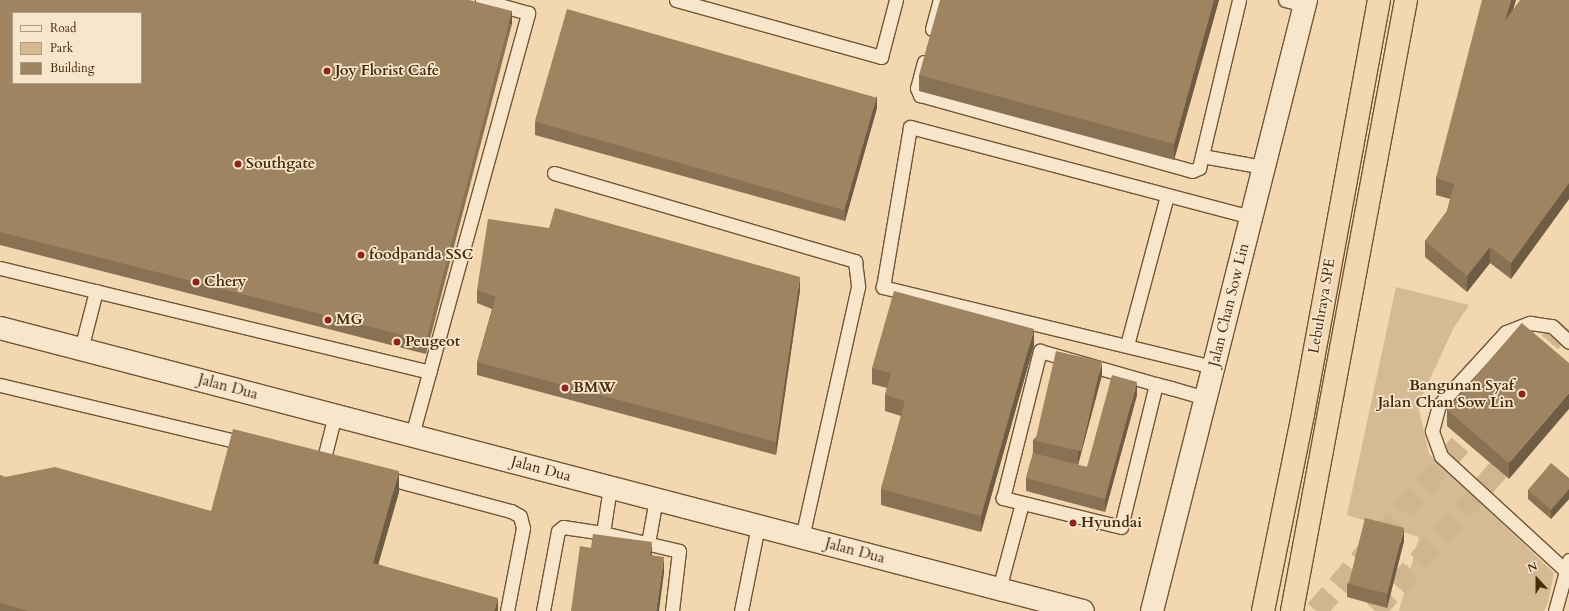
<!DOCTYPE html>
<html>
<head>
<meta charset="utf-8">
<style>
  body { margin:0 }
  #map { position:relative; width:1569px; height:611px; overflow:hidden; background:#f3d7b0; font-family:Cardo,serif }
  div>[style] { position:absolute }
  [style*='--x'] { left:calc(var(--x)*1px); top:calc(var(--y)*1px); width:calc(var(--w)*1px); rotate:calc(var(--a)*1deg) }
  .green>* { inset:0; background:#d5ba94 }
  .motorway-tunnel>* { height:22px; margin-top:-11px; transform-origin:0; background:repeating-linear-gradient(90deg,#d0b58f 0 22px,transparent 0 33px) }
  .roads { filter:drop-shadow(1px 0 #705634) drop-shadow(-1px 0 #705634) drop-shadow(0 1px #705634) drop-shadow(0 -1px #705634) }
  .service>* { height:13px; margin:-6.5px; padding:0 6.5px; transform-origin:6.5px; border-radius:6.5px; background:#f7e5cc }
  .minor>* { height:22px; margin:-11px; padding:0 11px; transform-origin:11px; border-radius:11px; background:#f7e5cc }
  .tertiary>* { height:22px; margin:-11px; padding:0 11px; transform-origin:11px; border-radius:11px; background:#f7e5cc }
  .motorway>* { height:22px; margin:-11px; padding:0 11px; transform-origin:11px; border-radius:11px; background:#f3d7b0 }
  .wall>* { inset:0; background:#897253 }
  .shaded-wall>* { inset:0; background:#6f5c44; transform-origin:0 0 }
  .building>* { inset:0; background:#9f8461; transform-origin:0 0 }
  .dots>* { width:11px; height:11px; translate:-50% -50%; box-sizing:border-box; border:2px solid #f7e5cc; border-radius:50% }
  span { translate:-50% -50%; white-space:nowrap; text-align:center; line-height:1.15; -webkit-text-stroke:3.5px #f7e5cc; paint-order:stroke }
  .poi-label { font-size:15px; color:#442b0b; font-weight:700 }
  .left { translate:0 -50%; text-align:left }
  .right { translate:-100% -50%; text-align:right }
  .street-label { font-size:15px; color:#442b0b }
  .legend { position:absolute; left:12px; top:12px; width:130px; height:72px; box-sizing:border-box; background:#f7e5cc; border:1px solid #af9b7f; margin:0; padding:5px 7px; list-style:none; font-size:12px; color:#442b0b }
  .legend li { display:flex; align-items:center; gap:8px; height:20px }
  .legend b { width:20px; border:1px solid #af9b7f }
  .north { position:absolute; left:1517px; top:559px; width:40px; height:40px; -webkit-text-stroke:3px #f7e5cc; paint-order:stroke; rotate:339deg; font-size:11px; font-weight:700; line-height:16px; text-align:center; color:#442b0b }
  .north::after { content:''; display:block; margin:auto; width:14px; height:18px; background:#442b0b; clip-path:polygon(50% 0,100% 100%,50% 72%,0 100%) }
</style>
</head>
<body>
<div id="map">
  <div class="green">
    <div style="clip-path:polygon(1396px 287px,1469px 305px,1453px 329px,1418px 405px,1429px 454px,1554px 573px,1548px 603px,1544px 611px,1399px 611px,1419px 537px,1347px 515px)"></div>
  </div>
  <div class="motorway-tunnel">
    <div style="--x:1528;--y:367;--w:62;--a:-48.9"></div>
    <div style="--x:1316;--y:611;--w:257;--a:-49.1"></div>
    <div style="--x:1375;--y:611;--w:218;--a:-48.9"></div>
  </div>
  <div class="roads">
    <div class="service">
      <div style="--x:676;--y:0;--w:213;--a:15.5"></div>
      <div style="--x:881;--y:57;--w:59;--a:-75.3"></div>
      <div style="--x:1285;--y:0;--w:21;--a:14"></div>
      <div style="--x:932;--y:29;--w:30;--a:-75"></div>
      <div style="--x:924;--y:62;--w:27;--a:105"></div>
      <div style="--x:917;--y:88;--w:8;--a:67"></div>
      <div style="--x:920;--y:95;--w:282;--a:15.6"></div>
      <div style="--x:1192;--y:171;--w:8;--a:-23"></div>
      <div style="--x:1199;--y:168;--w:173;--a:-76.6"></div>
      <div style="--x:1202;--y:156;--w:63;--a:10.1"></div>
      <div style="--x:554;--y:173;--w:314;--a:16.3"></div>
      <div style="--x:855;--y:261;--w:26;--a:83"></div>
      <div style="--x:858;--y:287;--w:256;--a:102.6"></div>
      <div style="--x:0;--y:268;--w:442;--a:13.6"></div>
      <div style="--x:1127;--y:345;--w:154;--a:-75"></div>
      <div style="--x:81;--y:349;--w:60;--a:-75.5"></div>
      <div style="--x:1213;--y:367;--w:340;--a:-166.4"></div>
      <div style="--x:883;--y:287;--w:162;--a:-80.4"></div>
      <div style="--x:910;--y:127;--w:353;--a:14.8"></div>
      <div style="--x:1156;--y:384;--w:147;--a:103.8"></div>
      <div style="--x:1121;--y:527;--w:122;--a:-166.2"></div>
      <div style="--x:1003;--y:498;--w:152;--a:-75.9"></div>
      <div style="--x:1040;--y:351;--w:121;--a:15.9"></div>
      <div style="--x:1156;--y:384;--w:16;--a:15"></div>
      <div style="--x:1171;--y:388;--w:35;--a:16"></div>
      <div style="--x:0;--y:385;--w:254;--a:13.4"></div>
      <div style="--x:412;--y:435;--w:438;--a:-74.6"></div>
      <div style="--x:528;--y:13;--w:48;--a:-164.2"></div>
      <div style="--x:323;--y:462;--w:49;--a:-75.7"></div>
      <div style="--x:383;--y:477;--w:132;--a:14.9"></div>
      <div style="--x:511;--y:511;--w:10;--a:29"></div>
      <div style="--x:520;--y:516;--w:12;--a:76"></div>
      <div style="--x:523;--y:528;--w:85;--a:100.9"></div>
      <div style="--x:603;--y:533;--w:47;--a:-81.3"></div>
      <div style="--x:648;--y:543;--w:45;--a:-79.7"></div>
      <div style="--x:1566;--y:571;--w:170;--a:-137.4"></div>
      <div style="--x:1441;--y:456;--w:27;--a:-110"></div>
      <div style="--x:1432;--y:431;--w:27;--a:-75"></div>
      <div style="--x:1439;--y:405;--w:99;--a:-47.5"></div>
      <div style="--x:1506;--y:332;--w:26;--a:-21"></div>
      <div style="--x:1530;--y:323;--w:22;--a:8"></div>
      <div style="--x:1552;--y:326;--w:23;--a:43"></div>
      <div style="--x:999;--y:589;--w:89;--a:-75"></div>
      <div style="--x:543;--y:611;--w:81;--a:-79.4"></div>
      <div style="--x:558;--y:531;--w:6;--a:-39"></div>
      <div style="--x:563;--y:527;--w:40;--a:8.5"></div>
      <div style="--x:603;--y:533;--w:78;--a:13.3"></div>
      <div style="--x:679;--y:551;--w:60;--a:96.7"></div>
      <div style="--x:741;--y:611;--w:87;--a:-78.7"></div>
      <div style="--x:1555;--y:611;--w:53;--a:-74.6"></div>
    </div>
    <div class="minor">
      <div style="--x:0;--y:328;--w:1119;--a:14.64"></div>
    </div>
    <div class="tertiary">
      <div style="--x:1152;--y:611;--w:630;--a:-75.85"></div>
    </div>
    <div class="motorway">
      <div style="--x:1263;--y:611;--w:201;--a:-78.5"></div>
      <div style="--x:1303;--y:414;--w:421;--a:-79.6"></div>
      <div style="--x:1292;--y:611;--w:622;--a:-79.43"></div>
    </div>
  </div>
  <div class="wall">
    <div style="clip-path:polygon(0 0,512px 24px,426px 354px,0 245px)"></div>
    <div style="clip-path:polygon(1219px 0,1174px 160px,919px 91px,919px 75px)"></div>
    <div style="clip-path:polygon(1516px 0,1513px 9px,1569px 0,1569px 199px,1511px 279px,1490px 263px,1467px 292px,1425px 257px,1425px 241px,1447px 211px,1450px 199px,1436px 195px,1436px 178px)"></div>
    <div style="clip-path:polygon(877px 108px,845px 221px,535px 135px,535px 122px)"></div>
    <div style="clip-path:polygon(477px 290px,800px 290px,776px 455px,477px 375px,477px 362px,492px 309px,477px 303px)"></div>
    <div style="clip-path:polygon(1522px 323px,1509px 479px,1447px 426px,1447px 410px)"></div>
    <div style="clip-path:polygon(1034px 345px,981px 532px,881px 505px,881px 489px,901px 416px,885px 411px,885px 395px,887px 388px,872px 384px,872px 368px)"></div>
    <div style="clip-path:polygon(1102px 375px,1078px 465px,1087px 467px,1137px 395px,1105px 512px,1026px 491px,1026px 478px,1033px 453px,1033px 440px)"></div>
    <div style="clip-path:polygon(0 475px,5px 477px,211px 511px,399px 492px,378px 564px,498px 611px,0 611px)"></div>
    <div style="clip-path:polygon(1569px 478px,1569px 499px,1551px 519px,1528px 499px,1528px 490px)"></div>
    <div style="clip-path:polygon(1404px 541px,1387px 608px,1347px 597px,1347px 584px)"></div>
  </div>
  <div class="shaded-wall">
    <div style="clip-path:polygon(1214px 0,1219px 0,1174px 160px,1174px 144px)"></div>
    <div style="clip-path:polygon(1511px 0,1516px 0,1504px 38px,1504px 22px)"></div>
    <div style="left:512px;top:11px;width:13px;height:341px;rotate:90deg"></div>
    <div style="clip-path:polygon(877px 95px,877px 108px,845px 221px,845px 208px)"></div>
    <div style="clip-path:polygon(1569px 183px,1569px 199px,1511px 279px,1511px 263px)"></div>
    <div style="clip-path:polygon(1490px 247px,1490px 263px,1467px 292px,1467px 276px)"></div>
    <div style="clip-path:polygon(800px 277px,800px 290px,776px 455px,776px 442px)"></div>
    <div style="clip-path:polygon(1034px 329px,1034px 345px,981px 532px,981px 516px)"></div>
    <div style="clip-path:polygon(1102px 362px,1102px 375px,1078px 465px,1078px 452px)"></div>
    <div style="clip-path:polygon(1137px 382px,1137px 395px,1105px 512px,1105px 499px)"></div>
    <div style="clip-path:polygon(1569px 393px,1569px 409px,1509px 479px,1509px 463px)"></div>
    <div style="clip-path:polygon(399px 471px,399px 492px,373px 583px,373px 563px)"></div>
    <div style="clip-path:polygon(1569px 489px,1569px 499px,1551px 519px,1551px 510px)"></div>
    <div style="clip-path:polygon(1404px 528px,1404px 541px,1387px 608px,1387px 595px)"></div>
    <div style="clip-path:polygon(652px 542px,652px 558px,650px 555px)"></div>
    <div style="clip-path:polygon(664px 557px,664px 573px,659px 611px,656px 611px)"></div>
    <div style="clip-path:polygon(498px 598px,498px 611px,494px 611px)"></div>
  </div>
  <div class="building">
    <div style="clip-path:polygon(evenodd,0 0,469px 0,512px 11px,426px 341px,0 232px,0 0,13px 13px,141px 13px,141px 83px,13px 83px,13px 13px)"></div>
    <div style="clip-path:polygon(940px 0,1214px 0,1174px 144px,919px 75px)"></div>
    <div style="clip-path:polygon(1482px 0,1511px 0,1504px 22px,1520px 0,1569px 0,1569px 183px,1511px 263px,1490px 247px,1467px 276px,1425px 241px,1447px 211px,1454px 184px,1436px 178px)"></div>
    <div style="left:567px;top:9px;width:322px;height:117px;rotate:16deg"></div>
    <div style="clip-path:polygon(555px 208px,800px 277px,776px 442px,477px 362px,496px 297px,477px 290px,488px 219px,549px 228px)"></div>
    <div style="clip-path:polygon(894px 291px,1034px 329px,981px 516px,881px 489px,905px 401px,885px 395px,891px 373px,872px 368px)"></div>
    <div style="clip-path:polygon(1522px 323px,1569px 363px,1569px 393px,1509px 463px,1447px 410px)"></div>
    <div style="left:1056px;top:351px;width:47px;height:92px;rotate:13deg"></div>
    <div style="clip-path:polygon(1112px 375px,1137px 382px,1105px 499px,1026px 478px,1033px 453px,1087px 467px)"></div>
    <div style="clip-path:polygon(233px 429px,399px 471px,373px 563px,498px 598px,494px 611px,29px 611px,0 603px,0 475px,5px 477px,55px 467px,211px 511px)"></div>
    <div style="clip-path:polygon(1551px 463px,1569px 478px,1569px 489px,1551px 510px,1528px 490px)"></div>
    <div style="left:1365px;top:518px;width:40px;height:68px;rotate:14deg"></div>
    <div style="clip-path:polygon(593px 534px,652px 542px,650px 555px,664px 557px,656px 611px,571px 611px,580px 546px,591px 548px)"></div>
  </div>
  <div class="dots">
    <div style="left:327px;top:71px;background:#8f2418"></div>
    <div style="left:238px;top:164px;background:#8f2418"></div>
    <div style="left:361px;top:255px;background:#8f2418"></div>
    <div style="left:196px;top:282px;background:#8f2418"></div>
    <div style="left:328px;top:320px;background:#8f2418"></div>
    <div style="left:397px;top:342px;background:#8f2418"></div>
    <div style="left:565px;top:388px;background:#8f2418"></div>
    <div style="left:1522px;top:394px;background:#8f2418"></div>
    <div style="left:1073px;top:523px;background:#8f2418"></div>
  </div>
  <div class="poi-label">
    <span class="left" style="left:335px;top:71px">Joy Florist Cafe</span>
    <span class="left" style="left:246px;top:164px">Southgate</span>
    <span class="left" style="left:369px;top:255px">foodpanda SSC</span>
    <span class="left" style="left:204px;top:282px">Chery</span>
    <span class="left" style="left:336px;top:320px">MG</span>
    <span class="left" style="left:405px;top:342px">Peugeot</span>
    <span class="right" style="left:1514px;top:394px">Bangunan Syaf<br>Jalan Chan Sow Lin</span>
    <span class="left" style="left:573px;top:388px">BMW</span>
    <span class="left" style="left:1081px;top:523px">Hyundai</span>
  </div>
  <div class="street-label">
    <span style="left:1229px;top:305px;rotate:-76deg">Jalan Chan Sow Lin</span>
    <span style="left:1322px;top:306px;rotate:-80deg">Lebuhraya SPE</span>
    <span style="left:228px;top:387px;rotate:15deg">Jalan Dua</span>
    <span style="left:541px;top:469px;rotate:15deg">Jalan Dua</span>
    <span style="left:855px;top:551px;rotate:15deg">Jalan Dua</span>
  </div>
  <ul class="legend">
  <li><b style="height:5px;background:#f7e5cc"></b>Road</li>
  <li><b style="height:11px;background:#d5ba94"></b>Park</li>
  <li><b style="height:11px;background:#9f8461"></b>Building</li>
  </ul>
  <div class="north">N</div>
</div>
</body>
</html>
